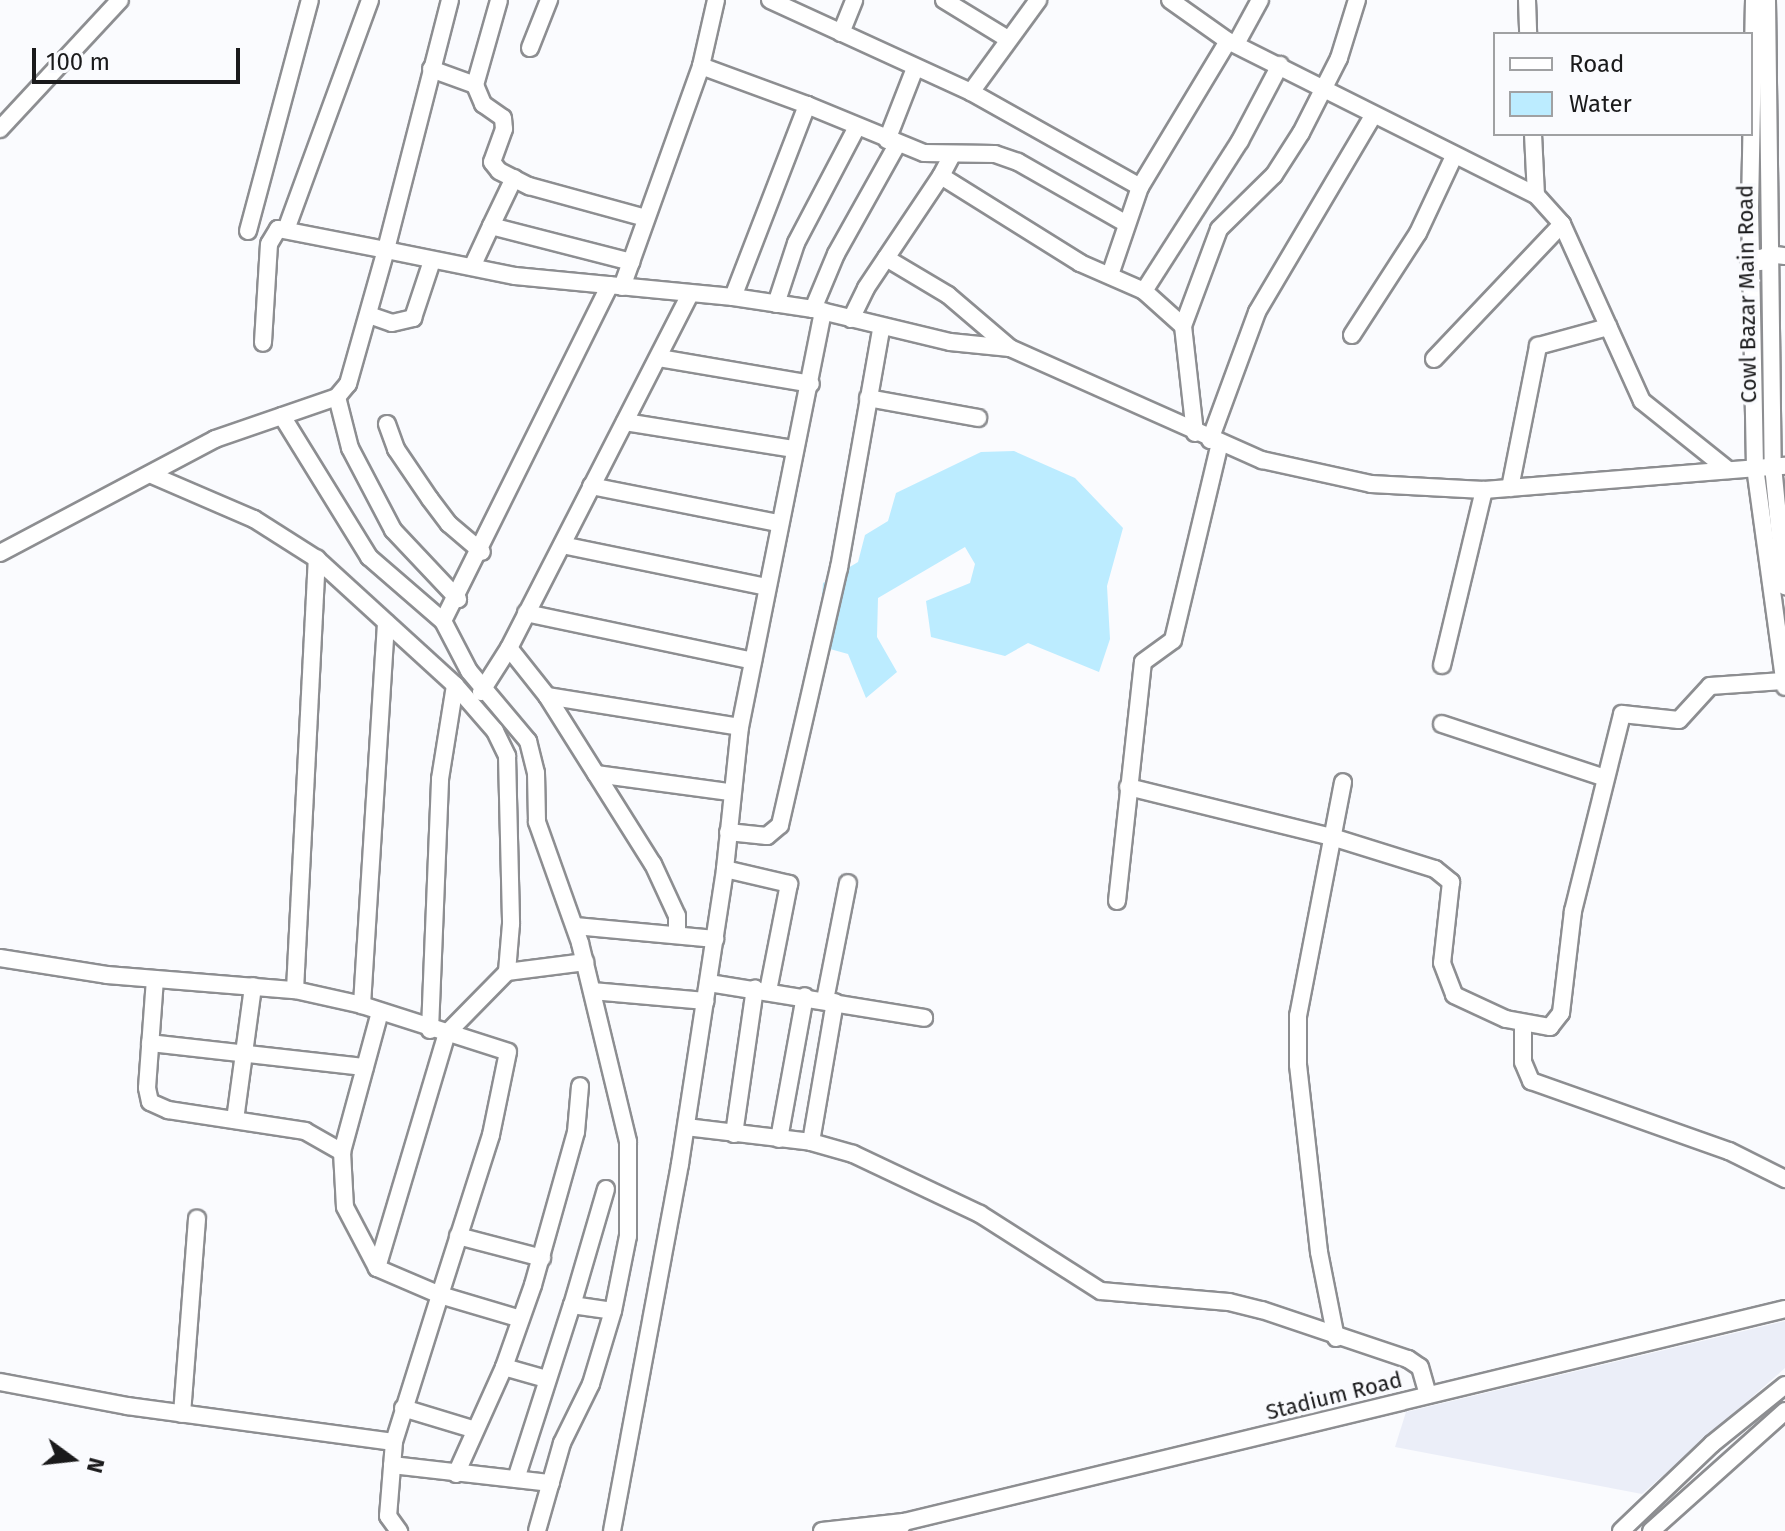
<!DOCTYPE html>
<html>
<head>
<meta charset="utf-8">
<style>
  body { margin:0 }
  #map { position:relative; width:1785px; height:1531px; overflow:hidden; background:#fafbfe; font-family:"Fira Sans",sans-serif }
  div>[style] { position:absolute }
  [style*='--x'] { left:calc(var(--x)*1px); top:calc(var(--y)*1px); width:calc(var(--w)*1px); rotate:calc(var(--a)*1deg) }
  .built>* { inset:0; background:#ebeef8 }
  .water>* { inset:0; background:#bcecff }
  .roads { filter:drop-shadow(2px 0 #8d8e91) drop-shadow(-2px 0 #8d8e91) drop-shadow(0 2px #8d8e91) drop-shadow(0 -2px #8d8e91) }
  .minor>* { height:16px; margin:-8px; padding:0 8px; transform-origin:8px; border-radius:8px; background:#fff }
  .major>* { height:20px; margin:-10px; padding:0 10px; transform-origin:10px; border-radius:10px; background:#fff }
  span { translate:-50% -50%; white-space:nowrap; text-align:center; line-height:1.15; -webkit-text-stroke:7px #fafbfe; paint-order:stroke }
  .street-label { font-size:22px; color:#1a1a1b }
  .legend { position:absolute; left:1493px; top:32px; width:260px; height:104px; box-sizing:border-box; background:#fafbfe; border:2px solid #a0a1a3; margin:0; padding:10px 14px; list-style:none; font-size:24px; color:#1a1a1b }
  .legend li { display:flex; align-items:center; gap:16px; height:40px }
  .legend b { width:40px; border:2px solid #a0a1a3 }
  .north { position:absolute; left:32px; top:1419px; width:80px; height:80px; -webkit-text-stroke:6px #fafbfe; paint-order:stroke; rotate:105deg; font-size:22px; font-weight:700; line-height:32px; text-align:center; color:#1a1a1b }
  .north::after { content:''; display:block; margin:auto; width:28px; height:36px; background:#1a1a1b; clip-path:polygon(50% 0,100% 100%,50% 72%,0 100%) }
  .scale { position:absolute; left:32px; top:48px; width:208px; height:36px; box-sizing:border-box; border:4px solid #1a1a1b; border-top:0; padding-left:10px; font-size:24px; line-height:28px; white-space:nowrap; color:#1a1a1b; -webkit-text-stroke:6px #fafbfe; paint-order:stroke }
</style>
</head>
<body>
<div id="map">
  <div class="built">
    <div style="clip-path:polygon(1785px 1321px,1785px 1368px,1642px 1494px,1395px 1447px,1406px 1412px)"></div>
  </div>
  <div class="water">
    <div style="clip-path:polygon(1014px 451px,1075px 478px,1123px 528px,1107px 586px,1110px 639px,1099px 672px,1028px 643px,1005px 656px,931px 637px,926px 601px,970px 583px,975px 564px,965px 547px,878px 598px,877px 637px,897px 672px,866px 698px,848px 654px,830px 649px,819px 631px,823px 583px,858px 562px,865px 535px,888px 521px,896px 493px,981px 452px)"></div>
  </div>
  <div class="roads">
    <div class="minor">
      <div style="--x:450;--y:0;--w:258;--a:104.4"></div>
      <div style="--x:386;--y:250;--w:132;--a:11.4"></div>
      <div style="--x:515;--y:276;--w:219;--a:5.5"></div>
      <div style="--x:733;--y:297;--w:81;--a:8.5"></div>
      <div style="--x:813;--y:309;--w:141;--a:13.5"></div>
      <div style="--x:950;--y:342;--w:60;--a:5.7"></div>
      <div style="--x:1010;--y:348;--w:276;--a:24"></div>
      <div style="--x:1262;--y:460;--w:112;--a:12.4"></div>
      <div style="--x:1371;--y:484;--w:113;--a:3"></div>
      <div style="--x:1484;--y:490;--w:302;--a:-4.6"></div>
      <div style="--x:770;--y:0;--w:221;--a:24.6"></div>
      <div style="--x:971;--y:92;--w:194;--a:29.3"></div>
      <div style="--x:1140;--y:187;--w:170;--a:-58.9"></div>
      <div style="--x:944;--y:0;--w:75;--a:31.4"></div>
      <div style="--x:1170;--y:0;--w:71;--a:35.3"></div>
      <div style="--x:1228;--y:41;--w:344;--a:26.6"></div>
      <div style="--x:1536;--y:195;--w:39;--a:48"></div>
      <div style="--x:1562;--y:224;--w:194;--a:65.7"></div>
      <div style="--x:1642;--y:401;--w:110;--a:38.7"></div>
      <div style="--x:1527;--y:0;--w:34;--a:88"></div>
      <div style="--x:1754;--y:0;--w:207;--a:91.1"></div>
      <div style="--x:1750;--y:207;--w:260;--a:88.9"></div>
      <div style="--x:1755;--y:467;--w:222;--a:82.2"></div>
      <div style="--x:1767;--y:0;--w:466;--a:89.3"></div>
      <div style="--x:1773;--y:466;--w:121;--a:84.3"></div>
      <div style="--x:841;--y:33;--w:35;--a:-68"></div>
      <div style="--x:1236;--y:44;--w:50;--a:-61.4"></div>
      <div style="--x:530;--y:48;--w:52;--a:-68.4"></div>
      <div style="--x:701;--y:66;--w:113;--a:20.2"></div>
      <div style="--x:431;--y:69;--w:47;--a:20"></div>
      <div style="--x:475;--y:85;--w:21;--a:67"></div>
      <div style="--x:483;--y:104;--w:24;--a:35"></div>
      <div style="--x:503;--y:118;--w:11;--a:85"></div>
      <div style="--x:504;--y:129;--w:35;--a:110"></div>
      <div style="--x:492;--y:162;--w:11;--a:52"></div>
      <div style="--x:499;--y:171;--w:34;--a:27"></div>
      <div style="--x:529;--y:186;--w:121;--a:15.3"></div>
      <div style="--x:475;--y:85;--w:88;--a:-74.2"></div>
      <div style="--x:971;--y:92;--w:114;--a:-53.9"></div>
      <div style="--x:0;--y:129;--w:176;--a:-47.1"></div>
      <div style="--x:1533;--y:134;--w:61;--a:87.2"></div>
      <div style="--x:887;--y:140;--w:77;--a:-68.7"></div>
      <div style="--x:951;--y:157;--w:21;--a:118"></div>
      <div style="--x:941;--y:176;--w:164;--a:32"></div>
      <div style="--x:1080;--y:263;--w:70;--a:23.6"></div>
      <div style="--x:1144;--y:291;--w:52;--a:41.9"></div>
      <div style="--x:514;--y:178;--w:53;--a:115.6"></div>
      <div style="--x:491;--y:226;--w:145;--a:14.4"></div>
      <div style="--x:287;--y:227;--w:242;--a:-69.9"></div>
      <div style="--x:248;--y:231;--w:239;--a:-75"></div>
      <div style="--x:1768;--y:254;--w:17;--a:7"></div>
      <div style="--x:886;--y:258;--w:72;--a:30.8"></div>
      <div style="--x:948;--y:295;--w:82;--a:40.5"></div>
      <div style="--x:472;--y:267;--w:45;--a:-65.1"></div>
      <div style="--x:1110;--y:275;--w:93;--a:-71.2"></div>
      <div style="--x:622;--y:287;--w:235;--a:-70.3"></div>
      <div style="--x:701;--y:66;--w:68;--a:-77.2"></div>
      <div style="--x:1144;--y:291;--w:178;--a:-57.4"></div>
      <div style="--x:1240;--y:141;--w:86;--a:-62.2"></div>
      <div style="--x:733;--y:297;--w:206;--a:-68.9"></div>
      <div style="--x:807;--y:105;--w:126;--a:22.3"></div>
      <div style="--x:924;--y:153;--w:71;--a:0.8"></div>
      <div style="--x:995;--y:154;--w:24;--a:19"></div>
      <div style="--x:1018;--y:162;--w:123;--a:29.7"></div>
      <div style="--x:776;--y:304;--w:64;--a:-71.8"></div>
      <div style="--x:796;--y:243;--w:131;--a:-62.3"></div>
      <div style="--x:813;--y:309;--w:60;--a:-67.3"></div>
      <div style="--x:836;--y:254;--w:125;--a:-60.8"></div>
      <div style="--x:369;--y:315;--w:24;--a:19"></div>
      <div style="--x:392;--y:323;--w:22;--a:-13"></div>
      <div style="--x:413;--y:318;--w:60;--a:-71.6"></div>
      <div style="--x:851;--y:319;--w:34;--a:-64"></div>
      <div style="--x:866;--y:288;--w:135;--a:-56.2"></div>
      <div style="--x:1352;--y:335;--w:121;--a:-57.1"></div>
      <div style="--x:1418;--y:233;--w:85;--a:-64.9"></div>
      <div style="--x:659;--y:358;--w:154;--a:9.7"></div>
      <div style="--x:1434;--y:359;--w:186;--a:-46.5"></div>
      <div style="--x:337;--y:397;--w:53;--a:75.7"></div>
      <div style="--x:350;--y:448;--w:93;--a:62.3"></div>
      <div style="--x:393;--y:530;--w:95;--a:46.7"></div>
      <div style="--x:868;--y:398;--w:112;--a:10.3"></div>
      <div style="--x:282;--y:416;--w:166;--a:58.3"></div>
      <div style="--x:369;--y:557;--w:98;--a:40.9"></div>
      <div style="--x:443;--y:621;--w:56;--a:62.5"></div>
      <div style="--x:469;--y:671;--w:92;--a:49.9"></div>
      <div style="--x:528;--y:741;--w:33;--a:76"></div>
      <div style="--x:536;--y:773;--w:49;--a:88.8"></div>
      <div style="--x:537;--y:822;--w:128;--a:70.4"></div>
      <div style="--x:580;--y:943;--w:205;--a:76.4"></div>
      <div style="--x:628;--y:1142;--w:94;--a:90"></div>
      <div style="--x:628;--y:1236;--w:76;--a:101.3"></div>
      <div style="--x:613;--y:1311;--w:76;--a:106.8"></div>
      <div style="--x:591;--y:1384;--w:66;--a:116.2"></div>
      <div style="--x:562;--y:1443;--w:91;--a:105.9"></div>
      <div style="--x:625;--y:422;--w:170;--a:9.1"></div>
      <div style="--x:387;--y:424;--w:27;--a:70"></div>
      <div style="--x:396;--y:449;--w:60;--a:55.8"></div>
      <div style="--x:430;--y:499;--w:31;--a:53"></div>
      <div style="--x:449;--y:524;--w:43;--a:40.3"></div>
      <div style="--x:1195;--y:433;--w:108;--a:-96.4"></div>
      <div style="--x:1183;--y:326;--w:103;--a:-69.6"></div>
      <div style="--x:1219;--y:229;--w:77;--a:-44.5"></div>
      <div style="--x:1274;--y:175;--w:50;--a:-57.3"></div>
      <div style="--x:1301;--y:133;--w:84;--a:-63.1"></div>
      <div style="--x:1339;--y:58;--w:61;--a:-72.8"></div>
      <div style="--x:1210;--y:440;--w:136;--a:-69.8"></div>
      <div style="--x:1257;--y:312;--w:228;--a:-59.4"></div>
      <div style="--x:154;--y:476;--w:109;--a:23.3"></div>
      <div style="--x:254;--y:519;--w:75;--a:32.4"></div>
      <div style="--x:317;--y:559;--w:187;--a:42.4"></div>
      <div style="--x:455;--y:685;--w:61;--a:49"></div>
      <div style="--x:495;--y:731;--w:28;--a:64"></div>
      <div style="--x:507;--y:756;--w:168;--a:88.6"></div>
      <div style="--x:511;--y:924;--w:48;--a:94.8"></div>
      <div style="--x:507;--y:972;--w:86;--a:134.5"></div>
      <div style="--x:447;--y:1033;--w:245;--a:106.6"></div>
      <div style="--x:591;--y:486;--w:191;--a:11.2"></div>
      <div style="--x:1510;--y:488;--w:145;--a:-78.8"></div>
      <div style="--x:1538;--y:346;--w:73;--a:-15.2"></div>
      <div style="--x:562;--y:545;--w:209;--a:11.6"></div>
      <div style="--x:0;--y:553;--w:243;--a:-27.9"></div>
      <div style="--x:215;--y:439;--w:129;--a:-19"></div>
      <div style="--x:337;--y:397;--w:17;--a:-50"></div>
      <div style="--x:348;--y:384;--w:139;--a:-74.2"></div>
      <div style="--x:386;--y:250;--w:110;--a:-169"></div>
      <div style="--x:278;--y:229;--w:17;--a:121"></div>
      <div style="--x:269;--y:244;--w:99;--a:93.5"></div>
      <div style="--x:526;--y:613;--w:232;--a:11.9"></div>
      <div style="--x:443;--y:621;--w:375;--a:-63.6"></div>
      <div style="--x:386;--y:623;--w:383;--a:93.6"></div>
      <div style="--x:362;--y:1005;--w:153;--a:17.8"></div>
      <div style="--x:508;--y:1052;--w:85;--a:101.6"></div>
      <div style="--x:491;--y:1135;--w:168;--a:107.7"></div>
      <div style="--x:440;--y:1295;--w:84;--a:16.5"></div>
      <div style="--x:509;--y:648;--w:61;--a:51.6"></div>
      <div style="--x:547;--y:696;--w:199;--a:57.8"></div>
      <div style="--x:653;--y:864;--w:57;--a:65.2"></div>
      <div style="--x:677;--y:916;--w:18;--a:90"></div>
      <div style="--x:1442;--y:665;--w:180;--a:-76.5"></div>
      <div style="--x:481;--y:692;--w:52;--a:-57.5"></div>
      <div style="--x:509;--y:648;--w:398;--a:-62.9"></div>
      <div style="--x:547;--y:696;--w:195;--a:9.1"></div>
      <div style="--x:1442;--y:724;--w:172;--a:18.3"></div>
      <div style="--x:596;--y:774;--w:135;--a:7.7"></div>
      <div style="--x:1128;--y:787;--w:210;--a:13.8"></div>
      <div style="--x:1332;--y:837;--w:108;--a:17.3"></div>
      <div style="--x:1435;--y:869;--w:21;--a:39"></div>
      <div style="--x:1451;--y:882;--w:81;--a:96.3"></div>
      <div style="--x:1442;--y:963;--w:34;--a:69"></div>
      <div style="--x:1454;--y:995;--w:57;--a:24.8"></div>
      <div style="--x:1506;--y:1019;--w:45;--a:10.3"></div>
      <div style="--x:1550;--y:1027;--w:18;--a:-52"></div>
      <div style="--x:1561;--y:1013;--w:103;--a:-83.3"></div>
      <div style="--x:1573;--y:911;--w:203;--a:-76"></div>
      <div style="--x:1622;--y:714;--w:57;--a:6"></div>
      <div style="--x:1679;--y:720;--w:46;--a:-47.6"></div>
      <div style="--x:1710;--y:686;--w:73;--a:-3.9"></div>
      <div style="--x:728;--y:832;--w:39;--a:6"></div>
      <div style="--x:767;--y:836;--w:17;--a:-40"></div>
      <div style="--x:780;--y:825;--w:264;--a:-77.1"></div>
      <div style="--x:839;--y:568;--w:243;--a:-80"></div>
      <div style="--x:725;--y:869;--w:66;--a:13.2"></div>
      <div style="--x:789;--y:884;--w:109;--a:101.1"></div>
      <div style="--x:1117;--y:901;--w:240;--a:-83.8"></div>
      <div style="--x:1143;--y:662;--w:37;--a:-36"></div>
      <div style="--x:1173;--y:640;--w:203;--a:-76.6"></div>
      <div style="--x:575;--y:926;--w:141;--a:5.3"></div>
      <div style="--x:0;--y:958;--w:108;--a:9"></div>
      <div style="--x:107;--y:975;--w:189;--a:4.6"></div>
      <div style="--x:295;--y:990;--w:69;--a:12.6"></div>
      <div style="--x:507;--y:972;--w:79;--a:-7.3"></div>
      <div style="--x:155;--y:979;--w:109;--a:94.2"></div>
      <div style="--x:147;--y:1088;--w:14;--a:78"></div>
      <div style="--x:150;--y:1102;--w:20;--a:24"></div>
      <div style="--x:168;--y:1110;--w:139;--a:8.7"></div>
      <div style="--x:305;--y:1131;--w:43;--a:29.6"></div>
      <div style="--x:709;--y:983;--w:218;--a:9.2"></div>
      <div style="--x:295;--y:990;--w:432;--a:-87.1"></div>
      <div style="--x:592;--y:991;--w:114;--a:5"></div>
      <div style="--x:825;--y:1000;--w:119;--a:-78.9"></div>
      <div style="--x:380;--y:1012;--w:145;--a:105.2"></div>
      <div style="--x:342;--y:1152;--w:55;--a:86.9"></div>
      <div style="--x:345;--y:1207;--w:69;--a:62.3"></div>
      <div style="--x:377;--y:1268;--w:69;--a:23.2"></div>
      <div style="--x:440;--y:1295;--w:154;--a:107.4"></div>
      <div style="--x:394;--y:1442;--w:74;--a:94.6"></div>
      <div style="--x:388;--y:1516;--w:19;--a:54"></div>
      <div style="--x:1523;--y:1024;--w:38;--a:90"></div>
      <div style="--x:1523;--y:1062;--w:21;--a:67"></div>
      <div style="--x:1531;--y:1081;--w:210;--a:19.5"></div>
      <div style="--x:1729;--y:1151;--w:63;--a:26.6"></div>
      <div style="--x:430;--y:1030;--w:251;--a:-87.7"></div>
      <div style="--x:440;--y:779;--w:95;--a:-80.9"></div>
      <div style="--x:150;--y:1043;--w:216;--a:6.4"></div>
      <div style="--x:235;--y:1120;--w:135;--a:-82.3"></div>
      <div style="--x:686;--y:1127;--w:126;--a:6.8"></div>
      <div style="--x:811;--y:1142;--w:44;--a:15.9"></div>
      <div style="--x:853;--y:1154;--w:140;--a:25.3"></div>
      <div style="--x:980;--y:1214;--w:143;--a:32.5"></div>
      <div style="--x:1101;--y:1291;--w:128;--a:4.9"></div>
      <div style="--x:1229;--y:1302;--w:34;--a:14"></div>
      <div style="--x:1262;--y:1310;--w:154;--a:18.6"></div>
      <div style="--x:1408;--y:1359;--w:14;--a:34"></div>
      <div style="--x:1420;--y:1367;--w:29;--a:74"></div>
      <div style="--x:734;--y:1134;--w:147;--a:-81.8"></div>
      <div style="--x:779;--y:1139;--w:145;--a:-79.7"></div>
      <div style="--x:811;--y:1142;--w:142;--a:-80.3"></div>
      <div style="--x:606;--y:1189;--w:121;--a:106.3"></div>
      <div style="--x:572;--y:1305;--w:41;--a:8.3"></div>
      <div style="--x:458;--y:1236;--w:87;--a:14.7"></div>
      <div style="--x:1336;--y:1338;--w:88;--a:-101.2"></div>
      <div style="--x:1319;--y:1252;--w:188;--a:-96.4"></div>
      <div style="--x:1298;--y:1065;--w:49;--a:-90"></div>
      <div style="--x:1298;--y:1016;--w:238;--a:-79.1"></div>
      <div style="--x:504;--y:1367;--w:44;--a:15.9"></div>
      <div style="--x:0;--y:1382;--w:129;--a:10.7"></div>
      <div style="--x:127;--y:1406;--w:269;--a:7.7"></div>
      <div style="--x:403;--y:1408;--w:72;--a:16.9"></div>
      <div style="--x:182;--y:1414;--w:196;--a:-85.6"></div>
      <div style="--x:392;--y:1465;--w:160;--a:6.5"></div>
      <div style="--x:456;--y:1474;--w:117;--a:-65.8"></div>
      <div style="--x:504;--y:1367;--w:87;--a:-70.5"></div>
      <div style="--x:533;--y:1285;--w:159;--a:-74.3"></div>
      <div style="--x:576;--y:1132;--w:46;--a:-85"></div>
      <div style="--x:516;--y:1479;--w:183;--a:-72.2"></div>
      <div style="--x:612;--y:1531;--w:373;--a:-79.5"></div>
      <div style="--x:680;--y:1164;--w:298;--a:-81.3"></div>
      <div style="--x:725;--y:869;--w:143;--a:-84"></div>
      <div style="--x:740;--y:727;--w:424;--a:-78.7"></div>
      <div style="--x:822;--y:1531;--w:82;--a:-6.3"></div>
      <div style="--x:898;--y:1531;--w:11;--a:-56"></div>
      <div style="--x:904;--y:1522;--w:906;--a:-13.59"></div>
      <div style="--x:1621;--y:1531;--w:126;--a:-43.7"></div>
      <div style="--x:1712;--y:1444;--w:94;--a:-38.9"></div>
      <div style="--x:1651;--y:1531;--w:180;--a:-41.8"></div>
    </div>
    <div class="major">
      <div style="--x:1751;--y:261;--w:17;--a:-7"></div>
    </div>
  </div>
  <div class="street-label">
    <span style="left:1747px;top:294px;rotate:-91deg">Cowl Bazar Main Road</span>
    <span style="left:1334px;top:1396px;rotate:-14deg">Stadium Road</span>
  </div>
  <ul class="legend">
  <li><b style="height:10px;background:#fff"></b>Road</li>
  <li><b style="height:22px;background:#bcecff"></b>Water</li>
  </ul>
  <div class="north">N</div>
  <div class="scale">100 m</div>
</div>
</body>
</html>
